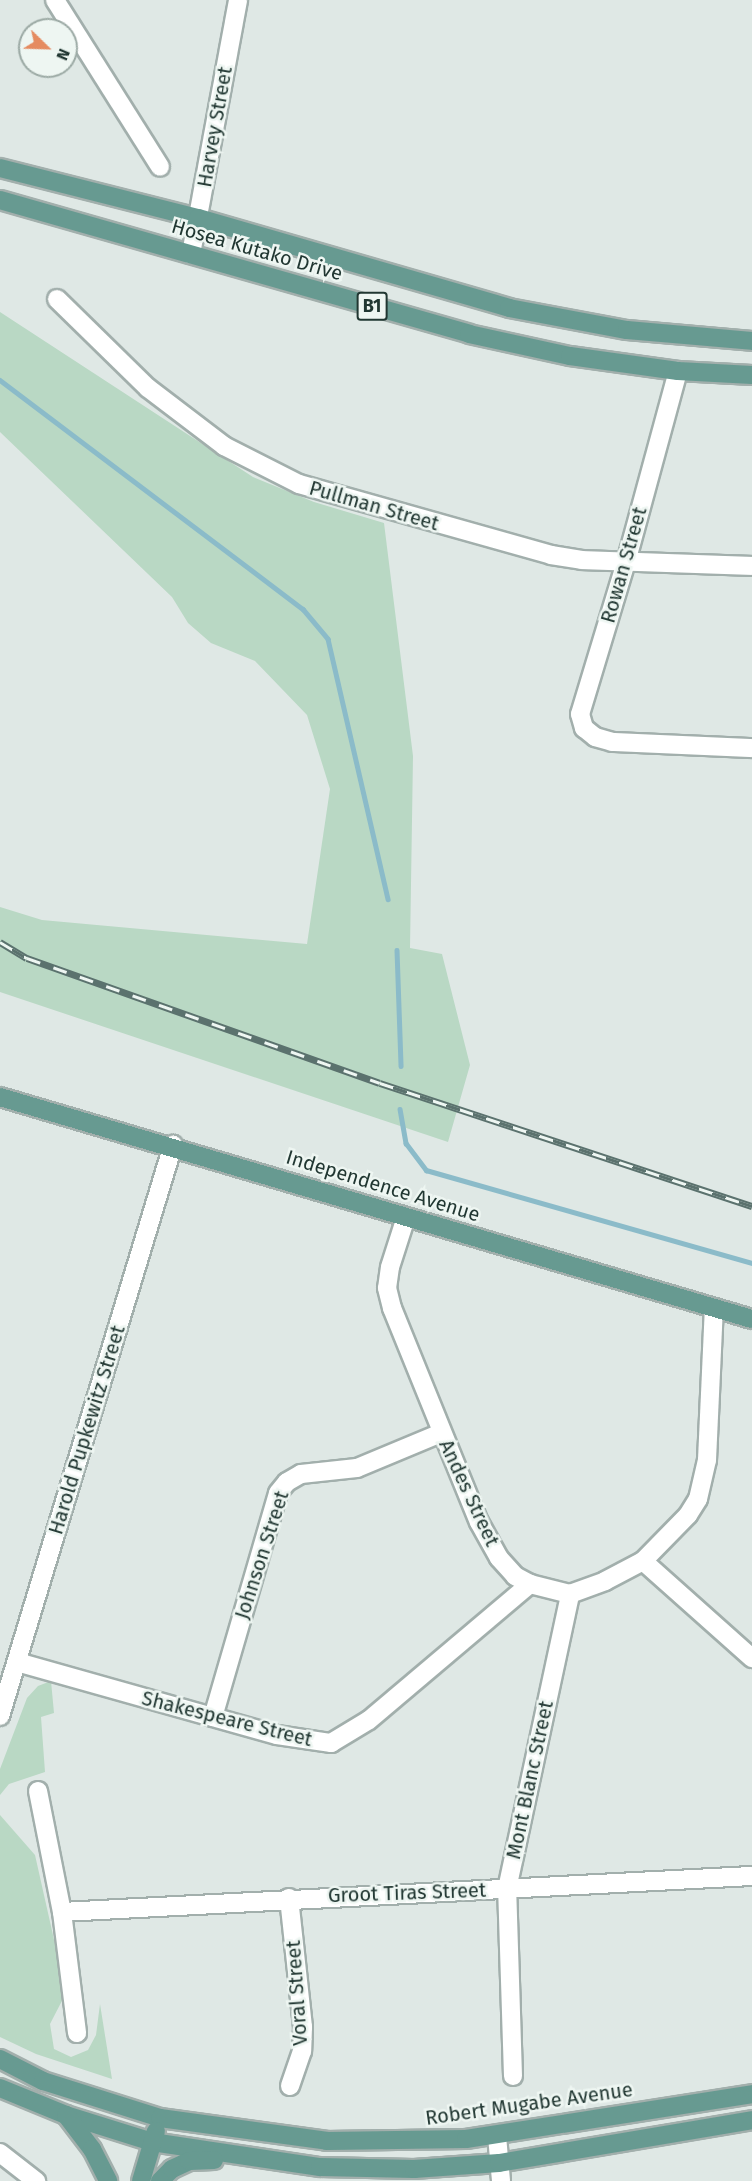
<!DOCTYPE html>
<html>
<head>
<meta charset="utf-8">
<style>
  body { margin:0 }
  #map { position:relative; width:752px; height:2181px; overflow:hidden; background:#dfe8e5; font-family:"Fira Sans",sans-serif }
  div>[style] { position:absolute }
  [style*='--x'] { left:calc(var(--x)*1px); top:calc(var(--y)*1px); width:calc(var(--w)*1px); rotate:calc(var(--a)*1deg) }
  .green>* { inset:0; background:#b9d8c4 }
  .stream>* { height:4.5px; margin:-2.25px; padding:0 2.25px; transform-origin:2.25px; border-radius:2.25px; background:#8bbbc9 }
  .roads { filter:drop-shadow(2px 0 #a2afac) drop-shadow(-2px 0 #a2afac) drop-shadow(0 2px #a2afac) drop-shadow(0 -2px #a2afac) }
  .minor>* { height:18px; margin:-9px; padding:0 9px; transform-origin:9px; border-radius:9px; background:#fff }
  .major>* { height:18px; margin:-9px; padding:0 9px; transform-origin:9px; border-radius:9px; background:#679a91 }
  .rail>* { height:7px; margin-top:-3.5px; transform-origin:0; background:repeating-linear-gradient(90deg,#eef6f2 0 14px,#5b726e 0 28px); box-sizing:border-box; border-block:2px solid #5b726e }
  span { translate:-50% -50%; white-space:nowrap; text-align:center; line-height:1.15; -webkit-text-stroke:5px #eef6f2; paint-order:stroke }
  .shield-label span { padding:2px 4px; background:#eef6f2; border:2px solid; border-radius:4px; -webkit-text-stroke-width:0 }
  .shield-label { font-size:18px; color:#213732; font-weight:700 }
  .street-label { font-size:20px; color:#213732 }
  .north { position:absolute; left:18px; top:18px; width:60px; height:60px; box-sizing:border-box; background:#eef6f2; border:2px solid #9caaa5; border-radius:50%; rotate:113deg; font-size:16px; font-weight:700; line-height:24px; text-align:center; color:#213732 }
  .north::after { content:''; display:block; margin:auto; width:21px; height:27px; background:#e58b60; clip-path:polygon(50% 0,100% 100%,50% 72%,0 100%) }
</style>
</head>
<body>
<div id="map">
  <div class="green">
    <div style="clip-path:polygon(0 312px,253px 477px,314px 502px,384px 523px,413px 756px,410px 948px,442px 954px,470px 1065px,448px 1142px,0 992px,0 907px,42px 920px,307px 944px,330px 789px,307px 715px,255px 661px,211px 643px,188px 623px,172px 597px,0 432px)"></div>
    <div style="clip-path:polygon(51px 1681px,54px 1713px,41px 1717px,45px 1772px,9px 1784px,0 1795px,0 1769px,27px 1698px,38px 1686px)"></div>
    <div style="clip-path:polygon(0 1815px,35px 1855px,66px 1993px,50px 2024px,54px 2049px,71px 2057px,88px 2050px,96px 2035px,100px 2004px,112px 2079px,36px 2054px,0 2037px)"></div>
  </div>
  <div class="stream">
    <div style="--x:0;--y:380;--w:380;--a:37.1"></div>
    <div style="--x:303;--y:609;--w:39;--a:50"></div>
    <div style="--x:328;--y:639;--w:267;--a:77"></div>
    <div style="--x:397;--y:950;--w:116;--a:88"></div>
    <div style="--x:400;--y:1109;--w:35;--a:80"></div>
    <div style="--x:406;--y:1143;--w:34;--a:53"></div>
    <div style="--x:426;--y:1170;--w:339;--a:15.9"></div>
  </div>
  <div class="roads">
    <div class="minor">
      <div style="--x:55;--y:0;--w:197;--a:57.8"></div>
      <div style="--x:191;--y:254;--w:258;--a:-79.5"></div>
      <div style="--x:57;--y:299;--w:127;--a:44.4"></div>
      <div style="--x:148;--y:388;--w:96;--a:37.3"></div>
      <div style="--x:224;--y:446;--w:84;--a:26.9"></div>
      <div style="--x:299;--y:484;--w:262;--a:15.7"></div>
      <div style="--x:551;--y:555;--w:31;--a:9"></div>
      <div style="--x:582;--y:560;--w:170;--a:2"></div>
      <div style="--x:678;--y:371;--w:198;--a:105.2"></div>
      <div style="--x:626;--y:562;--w:159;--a:106.8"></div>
      <div style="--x:580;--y:714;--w:15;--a:74"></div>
      <div style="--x:584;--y:728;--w:14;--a:39"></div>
      <div style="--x:595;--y:737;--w:18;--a:16"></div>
      <div style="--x:612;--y:742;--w:140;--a:2.5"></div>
      <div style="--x:406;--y:1217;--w:52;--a:107.7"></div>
      <div style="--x:390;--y:1267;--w:21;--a:98"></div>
      <div style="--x:387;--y:1288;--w:21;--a:76"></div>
      <div style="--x:392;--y:1308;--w:231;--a:67.9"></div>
      <div style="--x:479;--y:1522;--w:41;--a:60.9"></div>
      <div style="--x:499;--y:1558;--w:24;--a:48"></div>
      <div style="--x:515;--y:1576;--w:17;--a:28"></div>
      <div style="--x:530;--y:1584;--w:41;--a:14"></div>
      <div style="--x:570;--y:1594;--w:37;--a:-20"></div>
      <div style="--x:605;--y:1581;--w:43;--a:-27.8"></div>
      <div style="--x:643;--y:1561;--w:64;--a:-45.6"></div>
      <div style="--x:688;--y:1515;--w:19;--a:-58"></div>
      <div style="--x:698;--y:1499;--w:40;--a:-77"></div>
      <div style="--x:707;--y:1460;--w:152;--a:-87.4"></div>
      <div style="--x:643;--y:1561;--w:146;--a:41.7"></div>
      <div style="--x:17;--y:1662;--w:270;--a:15.7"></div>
      <div style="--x:277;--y:1735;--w:55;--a:8.4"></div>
      <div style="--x:331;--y:1743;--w:44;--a:-31.2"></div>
      <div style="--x:369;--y:1720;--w:211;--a:-40.2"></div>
      <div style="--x:0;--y:1716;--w:597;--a:-73.14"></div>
      <div style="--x:213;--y:1717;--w:233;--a:-73.8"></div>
      <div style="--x:278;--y:1493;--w:14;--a:-51"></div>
      <div style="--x:287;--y:1482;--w:16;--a:-30"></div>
      <div style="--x:301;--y:1474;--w:56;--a:-6.1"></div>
      <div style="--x:357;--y:1468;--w:91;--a:-22.6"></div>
      <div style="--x:38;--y:1791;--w:123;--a:78.8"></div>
      <div style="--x:62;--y:1912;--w:122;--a:82.9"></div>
      <div style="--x:289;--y:1898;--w:130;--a:83.8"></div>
      <div style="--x:303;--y:2027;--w:24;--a:92"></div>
      <div style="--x:302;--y:2051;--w:37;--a:109"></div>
      <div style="--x:62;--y:1912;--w:691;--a:-2.99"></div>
      <div style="--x:513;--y:2076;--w:187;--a:-91.8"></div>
      <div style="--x:507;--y:1889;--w:302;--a:-77.9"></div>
      <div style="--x:497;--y:2136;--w:45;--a:84.9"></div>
      <div style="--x:0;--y:2153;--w:46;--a:37.9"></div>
    </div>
    <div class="major">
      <div style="--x:0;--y:168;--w:204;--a:14.2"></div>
      <div style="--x:198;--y:218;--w:324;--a:16.1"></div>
      <div style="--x:509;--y:308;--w:120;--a:10.6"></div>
      <div style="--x:627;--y:330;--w:125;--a:5"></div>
      <div style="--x:0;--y:200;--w:488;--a:15.9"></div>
      <div style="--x:469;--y:334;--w:103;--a:12.3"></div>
      <div style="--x:570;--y:356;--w:109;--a:7.9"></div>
      <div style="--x:678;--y:371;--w:74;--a:3.1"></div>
      <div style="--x:0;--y:1097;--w:784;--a:16.45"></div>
      <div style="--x:0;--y:2059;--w:48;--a:27.1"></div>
      <div style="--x:43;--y:2081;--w:123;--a:17.5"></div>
      <div style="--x:160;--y:2118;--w:169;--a:7.8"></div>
      <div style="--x:327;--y:2141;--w:139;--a:-0.8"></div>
      <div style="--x:466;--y:2139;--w:290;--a:-8.9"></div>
      <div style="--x:0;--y:2088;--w:71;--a:22.2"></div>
      <div style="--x:66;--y:2115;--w:90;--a:17.4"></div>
      <div style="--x:152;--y:2142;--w:170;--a:8.5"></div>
      <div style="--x:320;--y:2167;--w:94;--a:1.2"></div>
      <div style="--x:414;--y:2169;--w:85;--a:-4"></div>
      <div style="--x:499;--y:2163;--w:257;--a:-9.6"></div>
      <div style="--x:66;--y:2115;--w:43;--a:52.6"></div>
      <div style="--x:92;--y:2149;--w:36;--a:63"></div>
      <div style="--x:141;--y:2181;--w:52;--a:-73.3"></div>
      <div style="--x:160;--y:2181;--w:17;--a:-45"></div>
      <div style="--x:172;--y:2169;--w:19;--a:-25"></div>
      <div style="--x:189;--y:2161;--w:25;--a:-2"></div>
    </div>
  </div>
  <div class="rail">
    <div style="--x:0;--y:942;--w:31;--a:31"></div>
    <div style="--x:27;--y:958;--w:374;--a:19.5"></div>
    <div style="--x:380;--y:1083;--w:392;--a:18.3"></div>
  </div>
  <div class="shield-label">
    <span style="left:372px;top:306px">B1</span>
  </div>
  <div class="street-label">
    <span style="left:215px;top:127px;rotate:-80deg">Harvey Street</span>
    <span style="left:257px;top:250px;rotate:16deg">Hosea Kutako Drive</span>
    <span style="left:374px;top:506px;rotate:16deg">Pullman Street</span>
    <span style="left:624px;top:565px;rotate:-74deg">Rowan Street</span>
    <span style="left:383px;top:1186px;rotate:17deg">Independence Avenue</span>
    <span style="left:87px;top:1430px;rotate:-73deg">Harold Pupkewitz Street</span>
    <span style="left:469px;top:1493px;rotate:65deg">Andes Street</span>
    <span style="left:262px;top:1555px;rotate:-72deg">Johnson Street</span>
    <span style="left:227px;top:1719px;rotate:14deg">Shakespeare Street</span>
    <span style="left:530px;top:1780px;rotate:-78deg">Mont Blanc Street</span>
    <span style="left:407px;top:1893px;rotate:-2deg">Groot Tiras Street</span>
    <span style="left:297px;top:1993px;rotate:-94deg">Voral Street</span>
    <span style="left:529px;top:2104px;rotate:-8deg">Robert Mugabe Avenue</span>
  </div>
  <div class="north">N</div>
</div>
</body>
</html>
